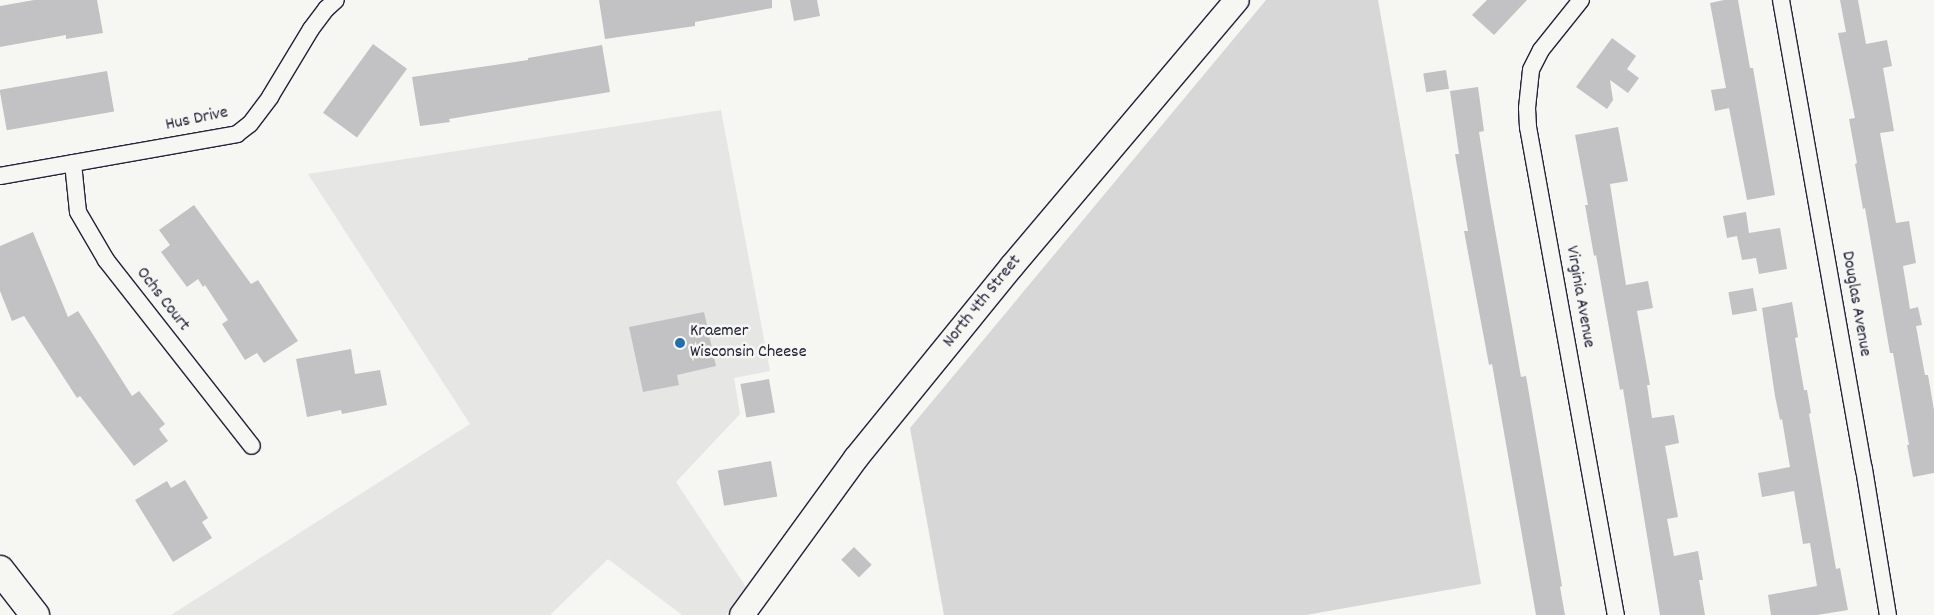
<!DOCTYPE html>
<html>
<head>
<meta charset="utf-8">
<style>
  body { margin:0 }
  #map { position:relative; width:1934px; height:615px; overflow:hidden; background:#f6f6f2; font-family:Dekko,sans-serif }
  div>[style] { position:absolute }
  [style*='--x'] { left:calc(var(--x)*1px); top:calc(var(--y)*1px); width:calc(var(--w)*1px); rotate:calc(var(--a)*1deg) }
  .built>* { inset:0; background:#e6e6e4 }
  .green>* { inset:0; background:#d7d7d7 }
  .building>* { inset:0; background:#c2c2c4; transform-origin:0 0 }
  .roads { filter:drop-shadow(1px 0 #22223b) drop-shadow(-1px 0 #22223b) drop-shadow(0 1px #22223b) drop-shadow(0 -1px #22223b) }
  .street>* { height:16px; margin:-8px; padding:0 8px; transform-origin:8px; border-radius:8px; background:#f6f6f2 }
  .secondary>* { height:24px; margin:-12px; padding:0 12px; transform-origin:12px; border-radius:12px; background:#f6f6f2 }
  .highway>* { height:28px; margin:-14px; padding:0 14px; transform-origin:14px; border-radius:14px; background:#f6f6f2 }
  .dots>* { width:14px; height:14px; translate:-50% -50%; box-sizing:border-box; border:2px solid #f6f6f2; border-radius:50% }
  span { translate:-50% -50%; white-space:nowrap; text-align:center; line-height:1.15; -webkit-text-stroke:5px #f6f6f2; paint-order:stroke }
  .street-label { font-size:18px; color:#22223b }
  .poi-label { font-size:18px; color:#22223b }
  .left { translate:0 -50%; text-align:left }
</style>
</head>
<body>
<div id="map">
  <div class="built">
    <div style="clip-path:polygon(721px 110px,770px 371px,734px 378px,740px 414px,676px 482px,746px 587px,726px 615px,682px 615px,608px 559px,550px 615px,171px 615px,470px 424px,308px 174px)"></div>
  </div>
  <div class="green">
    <div style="clip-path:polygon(1266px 0,1378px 0,1481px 584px,1306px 615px,944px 615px,910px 428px)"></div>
  </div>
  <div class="building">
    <div style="clip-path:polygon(34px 0,97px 0,103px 33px,66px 39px,66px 35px,0 47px,0 6px)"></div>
    <div style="clip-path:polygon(599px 0,772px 0,772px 8px,695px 22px,695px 26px,605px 39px)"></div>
    <div style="clip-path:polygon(790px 0,817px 0,820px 16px,794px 21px)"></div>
    <div style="clip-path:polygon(1487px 0,1527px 0,1494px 35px,1472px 15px)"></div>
    <div style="clip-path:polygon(1724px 0,1738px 0,1750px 68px,1753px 68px,1775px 195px,1747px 200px,1729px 108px,1715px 111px,1711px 90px,1726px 88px,1710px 3px)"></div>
    <div style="clip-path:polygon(1840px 0,1858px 0,1866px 44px,1887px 40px,1892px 66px,1883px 68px,1894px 131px,1880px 133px,1896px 223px,1909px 221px,1916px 263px,1903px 266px,1910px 309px,1918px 307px,1922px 325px,1916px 326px,1925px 375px,1928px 375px,1934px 410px,1934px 473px,1913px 477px,1907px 445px,1909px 445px,1893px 353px,1890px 353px,1865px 208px,1863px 209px,1855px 164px,1857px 163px,1849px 119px,1855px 118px,1838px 33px,1846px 32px)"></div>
    <div style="clip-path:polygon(1612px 38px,1636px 56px,1627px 69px,1639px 78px,1628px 93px,1610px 80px,1613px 100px,1607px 109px,1576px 87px)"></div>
    <div style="left:373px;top:44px;width:42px;height:85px;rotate:36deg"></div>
    <div style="clip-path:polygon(602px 45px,610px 92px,449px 119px,450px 122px,420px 126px,412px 77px,528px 60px,528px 58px)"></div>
    <div style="left:1446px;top:70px;width:19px;height:23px;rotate:81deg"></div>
    <div style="left:107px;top:71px;width:41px;height:109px;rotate:80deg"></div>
    <div style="clip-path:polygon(1478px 87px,1484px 131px,1479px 132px,1490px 201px,1521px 377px,1526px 376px,1562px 586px,1560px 587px,1565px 615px,1536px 615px,1492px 364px,1489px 365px,1464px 231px,1468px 231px,1455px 154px,1459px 154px,1450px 91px)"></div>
    <div style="clip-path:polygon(1618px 127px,1628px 181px,1610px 184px,1626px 285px,1648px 281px,1653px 308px,1637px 311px,1650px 385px,1647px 385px,1652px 418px,1674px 415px,1679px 443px,1665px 446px,1678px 517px,1667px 519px,1674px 556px,1698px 551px,1703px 580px,1699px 580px,1705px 615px,1660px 615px,1623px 389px,1620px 390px,1596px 255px,1594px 256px,1585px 205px,1588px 205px,1575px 135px)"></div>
    <div style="clip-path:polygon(194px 205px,251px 284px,258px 280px,298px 341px,264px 363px,257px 353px,245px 360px,222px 324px,228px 320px,205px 285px,203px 287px,198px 279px,187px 287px,161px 252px,170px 245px,159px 230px)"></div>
    <div style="clip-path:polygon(1746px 212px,1749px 233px,1780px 228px,1787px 269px,1759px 274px,1756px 258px,1742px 260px,1737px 236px,1727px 238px,1723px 216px)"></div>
    <div style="clip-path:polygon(33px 232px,68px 317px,78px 311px,132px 396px,139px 391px,165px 424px,159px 429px,168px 441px,134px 466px,80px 396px,77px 398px,24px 316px,12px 321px,0 291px,0 246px)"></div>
    <div style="left:1753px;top:288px;width:23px;height:25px;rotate:80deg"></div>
    <div style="clip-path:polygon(1792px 302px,1798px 337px,1795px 338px,1804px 390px,1807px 390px,1811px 413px,1809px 414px,1836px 569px,1840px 568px,1848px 610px,1817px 615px,1771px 615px,1768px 595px,1817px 586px,1810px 543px,1803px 544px,1794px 491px,1762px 497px,1758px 473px,1790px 467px,1782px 419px,1780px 420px,1775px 396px,1762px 308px)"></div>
    <div style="clip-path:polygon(704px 312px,716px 366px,677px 375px,679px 385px,643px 392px,629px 327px)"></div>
    <div style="clip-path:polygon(351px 349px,355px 374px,380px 370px,387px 405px,342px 414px,341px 410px,307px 417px,296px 359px)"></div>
    <div style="left:769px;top:379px;width:34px;height:29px;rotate:80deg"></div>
    <div style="left:771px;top:461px;width:36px;height:54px;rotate:80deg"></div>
    <div style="clip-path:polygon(185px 480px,208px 518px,202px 522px,212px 538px,173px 562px,135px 500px,167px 481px,171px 488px)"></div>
    <div style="left:854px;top:547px;width:25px;height:18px;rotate:45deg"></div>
  </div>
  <div class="roads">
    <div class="street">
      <div style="--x:1581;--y:0;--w:64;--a:128.7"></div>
      <div style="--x:1541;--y:50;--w:22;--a:117"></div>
      <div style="--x:1531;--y:70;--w:38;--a:96"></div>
      <div style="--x:1527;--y:108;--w:19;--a:87"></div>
      <div style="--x:1528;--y:127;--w:496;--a:79.8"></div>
      <div style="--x:1781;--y:0;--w:476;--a:80"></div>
      <div style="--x:1864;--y:469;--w:148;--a:80.7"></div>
      <div style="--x:73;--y:163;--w:49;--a:84.2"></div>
      <div style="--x:78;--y:212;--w:56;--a:59.7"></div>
      <div style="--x:106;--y:260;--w:236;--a:51.9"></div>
      <div style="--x:0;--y:176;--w:241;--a:-10"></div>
      <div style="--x:237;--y:134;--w:16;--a:-38"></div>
      <div style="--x:250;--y:124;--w:34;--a:-53"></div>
      <div style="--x:270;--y:97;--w:79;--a:-58.9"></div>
      <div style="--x:311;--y:29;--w:25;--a:-53"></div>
      <div style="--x:326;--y:9;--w:13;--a:-42"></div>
    </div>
    <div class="secondary">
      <div style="--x:742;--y:615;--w:194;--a:-54"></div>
      <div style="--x:856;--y:458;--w:247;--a:-50.9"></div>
      <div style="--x:1012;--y:266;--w:348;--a:-49.8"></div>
    </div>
    <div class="highway">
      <div style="--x:0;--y:570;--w:57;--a:52.1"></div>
    </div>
  </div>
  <div class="dots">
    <div style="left:680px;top:343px;background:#1f6fb2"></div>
  </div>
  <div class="street-label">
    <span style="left:197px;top:120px;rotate:-12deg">Hus Drive</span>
    <span style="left:1579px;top:297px;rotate:80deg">Virginia Avenue</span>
    <span style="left:162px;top:300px;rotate:52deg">Ochs Court</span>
    <span style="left:983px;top:302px;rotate:-51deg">North 4th Street</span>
    <span style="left:1855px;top:304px;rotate:80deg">Douglas Avenue</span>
  </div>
  <div class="poi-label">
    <span class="left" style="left:690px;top:343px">Kraemer<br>Wisconsin Cheese</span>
  </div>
</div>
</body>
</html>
